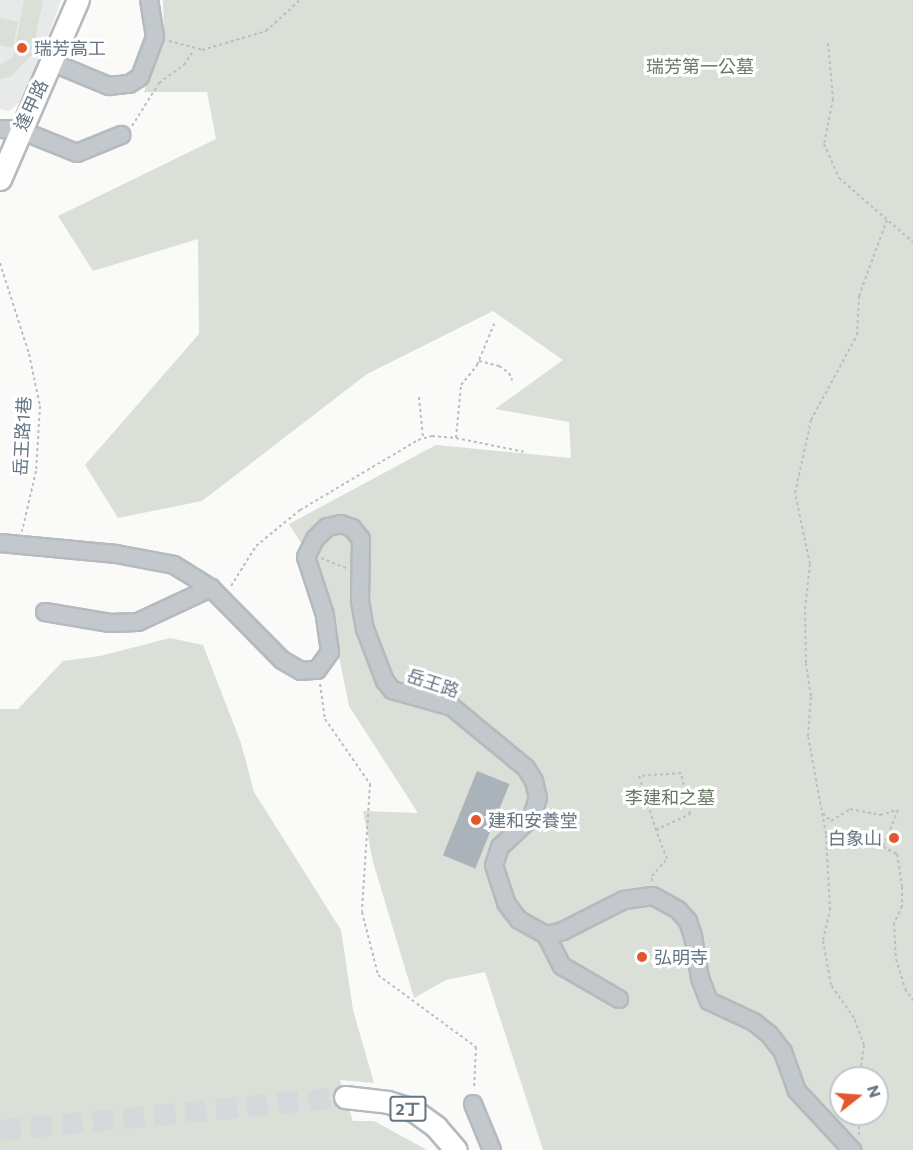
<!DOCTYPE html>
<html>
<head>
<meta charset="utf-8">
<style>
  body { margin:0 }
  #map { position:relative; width:913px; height:1150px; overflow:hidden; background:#fafaf8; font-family:Commissioner,"Noto Sans TC",sans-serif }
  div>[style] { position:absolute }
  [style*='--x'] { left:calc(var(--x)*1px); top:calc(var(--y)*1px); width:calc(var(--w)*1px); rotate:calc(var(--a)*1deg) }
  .built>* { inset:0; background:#e8e9e9 }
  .green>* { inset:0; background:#dadfd7 }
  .building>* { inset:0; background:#aab3b9; transform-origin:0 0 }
  .major-tunnel>* { height:21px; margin-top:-10.5px; transform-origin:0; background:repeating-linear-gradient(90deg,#d5d9db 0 21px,transparent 0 31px) }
  .path>* { height:2px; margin-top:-1px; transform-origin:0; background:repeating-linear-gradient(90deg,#bbbfc2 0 3px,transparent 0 6px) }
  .roads { filter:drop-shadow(2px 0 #b5babe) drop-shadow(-2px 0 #b5babe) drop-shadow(0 2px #b5babe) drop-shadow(0 -2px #b5babe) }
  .minor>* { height:16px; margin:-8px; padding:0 8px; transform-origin:8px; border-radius:8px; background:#c3c8cc }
  .major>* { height:21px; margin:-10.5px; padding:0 10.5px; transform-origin:10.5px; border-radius:10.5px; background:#fff }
  .dots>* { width:16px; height:16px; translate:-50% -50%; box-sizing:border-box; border:3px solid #fff; border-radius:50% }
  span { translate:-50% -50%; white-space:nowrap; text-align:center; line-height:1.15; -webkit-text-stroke:6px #fff; paint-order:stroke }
  .shield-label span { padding:2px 4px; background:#fff; border:2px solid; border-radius:4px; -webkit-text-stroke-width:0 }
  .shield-label { font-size:16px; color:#657683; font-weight:700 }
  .poi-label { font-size:18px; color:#657683 }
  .left { translate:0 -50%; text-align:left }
  .right { translate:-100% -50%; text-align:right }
  .park-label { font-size:18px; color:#687a64 }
  .street-label { font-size:18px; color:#657683 }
  .north { position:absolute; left:829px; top:1066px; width:60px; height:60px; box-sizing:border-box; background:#fff; border:2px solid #c1c8cd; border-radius:50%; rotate:73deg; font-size:16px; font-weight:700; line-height:24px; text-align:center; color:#657683 }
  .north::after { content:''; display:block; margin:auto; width:21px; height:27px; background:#e4572e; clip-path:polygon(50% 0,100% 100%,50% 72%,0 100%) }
</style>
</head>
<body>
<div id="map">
  <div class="built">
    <div style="clip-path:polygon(0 0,61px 0,27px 96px,9px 111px,0 109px)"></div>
  </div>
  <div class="green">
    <div style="clip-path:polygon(24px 0,43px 0,32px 55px,11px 76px,0 79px,0 65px,13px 57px)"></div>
    <div style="clip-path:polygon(evenodd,163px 0,913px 0,913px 1150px,543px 1150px,485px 972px,446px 980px,414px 998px,373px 862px,363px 811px,418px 813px,349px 706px,323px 577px,289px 524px,436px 445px,571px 458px,569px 422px,495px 409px,563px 360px,493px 311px,367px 374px,202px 501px,118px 518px,85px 465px,199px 334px,198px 239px,93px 271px,58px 216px,216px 139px,207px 92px,144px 92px,164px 35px,163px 0,841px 1078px,877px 1078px,877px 1114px,841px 1114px,841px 1078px)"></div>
    <div style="clip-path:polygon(0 18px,18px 22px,13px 48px,0 45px)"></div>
    <div style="clip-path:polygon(170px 638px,203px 645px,241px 743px,254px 792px,341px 930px,353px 1010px,374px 1083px,340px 1080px,353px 1121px,374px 1121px,427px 1150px,0 1150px,0 709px,18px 709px,63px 661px,100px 656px)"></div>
  </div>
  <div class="building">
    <div style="left:477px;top:771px;width:35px;height:91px;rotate:22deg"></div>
  </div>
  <div class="major-tunnel">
    <div style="--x:0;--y:1130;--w:347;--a:-5.5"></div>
  </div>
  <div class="path">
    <div style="--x:169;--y:41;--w:34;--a:15"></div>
    <div style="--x:202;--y:50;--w:67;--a:-16.5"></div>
    <div style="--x:266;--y:31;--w:46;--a:-42.4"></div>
    <div style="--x:828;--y:43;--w:56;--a:84.9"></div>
    <div style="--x:833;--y:99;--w:46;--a:101.3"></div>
    <div style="--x:824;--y:144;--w:37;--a:66"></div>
    <div style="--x:839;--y:178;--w:98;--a:40.9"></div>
    <div style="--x:132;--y:126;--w:51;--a:-57.9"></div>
    <div style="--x:159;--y:83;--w:31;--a:-36"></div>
    <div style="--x:184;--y:65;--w:17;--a:-57"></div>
    <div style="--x:0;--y:263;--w:96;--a:72.3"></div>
    <div style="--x:29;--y:354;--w:53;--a:78.1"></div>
    <div style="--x:40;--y:406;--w:65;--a:93.5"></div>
    <div style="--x:36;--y:471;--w:62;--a:103.1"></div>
    <div style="--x:479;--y:361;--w:21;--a:14"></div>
    <div style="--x:499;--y:366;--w:12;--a:35"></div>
    <div style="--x:509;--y:373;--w:8;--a:67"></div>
    <div style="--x:419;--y:397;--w:41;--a:84.4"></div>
    <div style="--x:456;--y:438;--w:53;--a:-84.6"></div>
    <div style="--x:461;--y:385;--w:26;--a:-51"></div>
    <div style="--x:477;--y:365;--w:47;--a:-67.3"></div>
    <div style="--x:321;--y:558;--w:27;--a:22"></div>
    <div style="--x:231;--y:586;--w:47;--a:-58"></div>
    <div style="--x:256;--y:546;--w:57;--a:-39.3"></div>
    <div style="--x:300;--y:510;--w:137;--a:-30.7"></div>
    <div style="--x:418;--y:440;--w:15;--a:-16"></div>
    <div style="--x:432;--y:436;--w:24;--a:5"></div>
    <div style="--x:456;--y:438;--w:70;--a:11.5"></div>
    <div style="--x:320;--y:684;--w:35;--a:82"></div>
    <div style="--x:325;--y:719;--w:79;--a:55.3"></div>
    <div style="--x:370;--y:784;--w:128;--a:93.6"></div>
    <div style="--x:362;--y:912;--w:65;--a:75.7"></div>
    <div style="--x:378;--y:975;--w:122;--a:36.3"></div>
    <div style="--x:476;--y:1047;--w:42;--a:92.7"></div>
    <div style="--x:823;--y:813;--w:11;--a:45"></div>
    <div style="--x:831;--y:821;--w:22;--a:-32"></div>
    <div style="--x:850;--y:809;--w:31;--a:11"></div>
    <div style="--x:880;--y:815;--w:19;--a:-16"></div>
    <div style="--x:898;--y:810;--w:40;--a:112"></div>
    <div style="--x:883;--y:847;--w:16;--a:27"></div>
    <div style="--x:897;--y:854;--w:33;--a:81"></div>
    <div style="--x:902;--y:887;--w:19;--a:90"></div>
    <div style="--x:902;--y:906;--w:19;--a:115"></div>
    <div style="--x:894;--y:923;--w:36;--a:87"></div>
    <div style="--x:896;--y:959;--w:31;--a:73"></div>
    <div style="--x:905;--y:989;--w:14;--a:54"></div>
    <div style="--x:652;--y:881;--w:5;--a:-90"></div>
    <div style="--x:652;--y:876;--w:23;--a:-49"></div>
    <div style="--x:667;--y:859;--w:31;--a:-111"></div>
    <div style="--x:656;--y:830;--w:38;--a:-25"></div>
    <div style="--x:690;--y:814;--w:42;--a:-102.4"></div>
    <div style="--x:681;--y:773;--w:42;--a:175.9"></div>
    <div style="--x:639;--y:776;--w:57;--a:72.5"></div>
    <div style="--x:859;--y:1078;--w:33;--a:-81"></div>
    <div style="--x:864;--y:1045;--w:29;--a:-110"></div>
    <div style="--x:854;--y:1018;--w:40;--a:-124.9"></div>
    <div style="--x:831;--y:985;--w:46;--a:-100.1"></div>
    <div style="--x:823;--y:940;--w:31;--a:-77"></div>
    <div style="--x:830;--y:910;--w:76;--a:-93"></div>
    <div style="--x:826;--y:834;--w:100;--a:-100.4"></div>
    <div style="--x:808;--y:736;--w:40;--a:-85.7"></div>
    <div style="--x:811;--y:696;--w:33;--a:-99"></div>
    <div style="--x:806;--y:663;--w:54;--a:-91.1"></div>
    <div style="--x:805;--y:609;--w:45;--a:-83.7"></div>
    <div style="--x:810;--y:564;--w:73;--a:-101.9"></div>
    <div style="--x:795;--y:493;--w:75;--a:-77.6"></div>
    <div style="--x:811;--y:420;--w:97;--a:-61.6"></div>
    <div style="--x:857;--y:335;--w:39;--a:-87"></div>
    <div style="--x:859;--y:296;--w:84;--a:-69.8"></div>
    <div style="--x:859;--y:1114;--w:21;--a:90"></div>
  </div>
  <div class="roads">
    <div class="minor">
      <div style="--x:51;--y:62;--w:63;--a:22.5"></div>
      <div style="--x:109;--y:86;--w:20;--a:-6"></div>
      <div style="--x:129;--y:84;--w:13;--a:-32"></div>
      <div style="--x:140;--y:77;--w:43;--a:-69.4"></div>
      <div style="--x:155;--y:37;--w:37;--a:-99"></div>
      <div style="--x:0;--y:129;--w:20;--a:3"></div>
      <div style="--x:20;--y:130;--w:61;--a:22"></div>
      <div style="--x:77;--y:153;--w:48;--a:-22.2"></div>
      <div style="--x:0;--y:543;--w:117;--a:5.4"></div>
      <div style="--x:116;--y:554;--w:59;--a:10.7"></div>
      <div style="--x:174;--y:565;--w:44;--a:31.9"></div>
      <div style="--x:211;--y:588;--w:101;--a:45.4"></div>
      <div style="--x:282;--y:660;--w:22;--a:30"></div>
      <div style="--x:301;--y:671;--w:16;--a:-4"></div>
      <div style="--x:317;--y:670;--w:22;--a:-54"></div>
      <div style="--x:330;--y:652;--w:37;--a:-98"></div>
      <div style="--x:325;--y:615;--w:61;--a:-108.1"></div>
      <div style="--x:306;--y:557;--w:20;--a:-63"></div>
      <div style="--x:315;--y:539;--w:17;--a:-45"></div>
      <div style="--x:327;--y:527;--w:14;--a:-12"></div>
      <div style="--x:341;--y:524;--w:12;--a:20"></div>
      <div style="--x:352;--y:528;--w:14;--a:51"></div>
      <div style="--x:361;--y:539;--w:62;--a:90.9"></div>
      <div style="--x:360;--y:601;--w:28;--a:80"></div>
      <div style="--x:365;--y:629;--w:56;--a:69"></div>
      <div style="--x:385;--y:681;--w:11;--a:52"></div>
      <div style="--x:392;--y:690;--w:62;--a:15.8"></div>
      <div style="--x:452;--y:707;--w:96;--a:39.5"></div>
      <div style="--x:526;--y:768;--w:15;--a:58"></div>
      <div style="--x:534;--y:781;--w:17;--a:77"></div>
      <div style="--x:538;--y:798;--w:20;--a:108"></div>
      <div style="--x:532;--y:817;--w:44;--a:136.8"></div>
      <div style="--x:500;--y:847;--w:19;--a:108"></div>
      <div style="--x:494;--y:865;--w:40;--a:72"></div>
      <div style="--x:506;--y:903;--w:21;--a:53"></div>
      <div style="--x:519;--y:920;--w:31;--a:29"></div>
      <div style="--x:546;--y:935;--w:17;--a:-13"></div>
      <div style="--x:563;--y:931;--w:68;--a:-26.9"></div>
      <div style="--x:624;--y:900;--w:29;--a:-8"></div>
      <div style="--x:653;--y:896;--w:29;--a:29"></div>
      <div style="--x:678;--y:910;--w:15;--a:48"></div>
      <div style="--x:688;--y:921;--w:16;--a:72"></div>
      <div style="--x:693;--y:936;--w:43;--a:80.5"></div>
      <div style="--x:700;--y:978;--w:25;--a:69"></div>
      <div style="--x:709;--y:1001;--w:50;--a:25"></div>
      <div style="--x:754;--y:1022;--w:19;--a:39"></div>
      <div style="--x:769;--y:1034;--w:23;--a:52"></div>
      <div style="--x:783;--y:1052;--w:41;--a:70.3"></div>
      <div style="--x:797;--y:1091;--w:81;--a:47"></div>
      <div style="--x:45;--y:612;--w:66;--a:9.6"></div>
      <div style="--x:110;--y:623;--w:28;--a:-2"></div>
      <div style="--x:138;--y:622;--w:81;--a:-25"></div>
      <div style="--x:546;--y:935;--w:35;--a:63"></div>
      <div style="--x:562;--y:966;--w:66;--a:30.1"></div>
      <div style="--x:473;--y:1104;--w:50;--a:67.6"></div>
    </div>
    <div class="major">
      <div style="--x:0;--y:179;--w:195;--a:-66.5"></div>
      <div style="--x:345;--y:1097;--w:43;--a:6.6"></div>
      <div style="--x:388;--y:1102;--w:26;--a:18"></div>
      <div style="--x:413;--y:1110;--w:29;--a:36"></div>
      <div style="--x:436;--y:1127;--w:30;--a:49"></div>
    </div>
  </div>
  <div class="dots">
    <div style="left:22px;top:48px;background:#e4572e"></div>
    <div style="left:476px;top:820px;background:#e4572e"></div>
    <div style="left:894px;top:838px;background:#e4572e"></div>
    <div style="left:642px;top:957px;background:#e4572e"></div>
  </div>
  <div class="shield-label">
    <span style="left:408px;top:1109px">2丁</span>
  </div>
  <div class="poi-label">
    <span class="left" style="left:34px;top:48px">瑞芳高工</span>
    <span class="left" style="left:488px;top:820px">建和安養堂</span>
    <span class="right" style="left:882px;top:838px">白象山</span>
    <span class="left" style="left:654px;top:957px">弘明寺</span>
  </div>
  <div class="park-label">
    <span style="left:700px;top:66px">瑞芳第一公墓</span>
    <span style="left:670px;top:797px">李建和之墓</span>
  </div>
  <div class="street-label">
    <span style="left:31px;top:105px;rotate:-65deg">逢甲路</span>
    <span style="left:22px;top:436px;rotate:-87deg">岳王路1巷</span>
    <span style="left:433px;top:683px;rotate:18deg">岳王路</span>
  </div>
  <div class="north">N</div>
</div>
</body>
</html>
